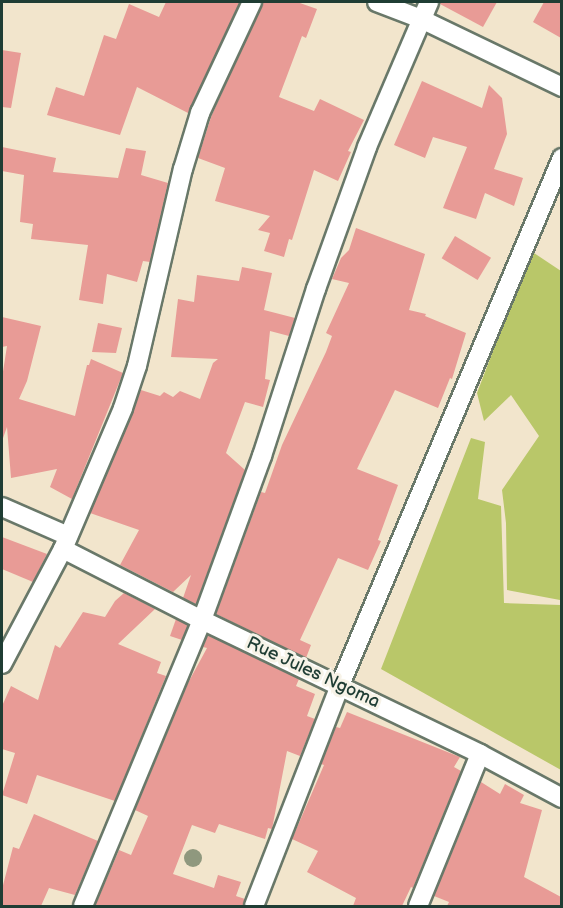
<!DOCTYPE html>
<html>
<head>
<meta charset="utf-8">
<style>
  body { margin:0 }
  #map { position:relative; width:563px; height:908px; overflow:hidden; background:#f2e5cc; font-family:"Balsamiq Sans",sans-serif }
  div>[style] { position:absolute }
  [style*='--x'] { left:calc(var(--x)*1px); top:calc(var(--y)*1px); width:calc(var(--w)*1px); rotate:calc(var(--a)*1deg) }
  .green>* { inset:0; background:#b9c769 }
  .building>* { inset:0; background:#e89b96; transform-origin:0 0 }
  .roads { filter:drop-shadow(2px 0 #697869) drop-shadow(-2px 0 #697869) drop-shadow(0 2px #697869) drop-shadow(0 -2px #697869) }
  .street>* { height:18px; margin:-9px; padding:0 9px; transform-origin:9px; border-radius:9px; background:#fff }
  .trees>* { width:18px; height:18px; margin:-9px; border-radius:50%; background:#8f987e }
  span { translate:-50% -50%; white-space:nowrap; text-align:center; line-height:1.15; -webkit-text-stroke:6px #f7f3e8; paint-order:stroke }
  .street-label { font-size:18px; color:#1f3d34 }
  .frame { position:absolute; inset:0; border:3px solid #1f3d34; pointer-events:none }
</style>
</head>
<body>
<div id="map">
  <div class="green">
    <div style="clip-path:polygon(531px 251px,561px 271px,560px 600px,507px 590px,506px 523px,502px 490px,539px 436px,511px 395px,484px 421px,477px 393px)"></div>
    <div style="clip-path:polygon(471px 438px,485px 442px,478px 499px,501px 506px,504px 603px,561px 605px,561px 770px,381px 669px)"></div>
  </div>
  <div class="building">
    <div style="clip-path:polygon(166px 2px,240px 2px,188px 113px,137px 87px,120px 135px,47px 115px,56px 87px,84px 96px,104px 35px,116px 39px,129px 4px,159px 17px)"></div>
    <div style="clip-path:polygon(263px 2px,297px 2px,317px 9px,306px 38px,302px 36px,279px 97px,314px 111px,320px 99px,364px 120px,348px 151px,351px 152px,338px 181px,314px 170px,292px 240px,289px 239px,284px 257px,264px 251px,270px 233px,258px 230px,270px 216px,215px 201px,225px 168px,198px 158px,211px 117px)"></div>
    <div style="clip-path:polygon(440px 2px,497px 2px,483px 27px,440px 4px)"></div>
    <div style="clip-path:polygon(544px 2px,561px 2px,561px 38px,533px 22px)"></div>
    <div style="clip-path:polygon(2px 50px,21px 53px,11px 108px,2px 107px)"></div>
    <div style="clip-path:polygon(422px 81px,482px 108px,489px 85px,502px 98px,507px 134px,494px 169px,523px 178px,514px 206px,485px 193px,476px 219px,443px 208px,467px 147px,433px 137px,425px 158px,394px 145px)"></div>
    <div style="clip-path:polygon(2px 147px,56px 158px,53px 172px,118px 178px,126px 148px,146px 151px,141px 175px,168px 183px,150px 262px,143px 261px,137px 282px,107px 274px,103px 304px,79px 300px,88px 245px,31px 239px,33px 224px,20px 222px,24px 175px,2px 171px)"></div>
    <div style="clip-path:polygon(356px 228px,425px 254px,409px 310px,426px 314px,425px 316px,466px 333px,452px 379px,450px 378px,438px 408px,395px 390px,357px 469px,398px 485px,378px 540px,381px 541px,368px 570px,338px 558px,300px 640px,311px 645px,306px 658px,216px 614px,261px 492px,265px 493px,282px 445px,326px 352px,332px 336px,326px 333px,349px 283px,332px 279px,341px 258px,349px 250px)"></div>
    <div style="left:455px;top:236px;width:42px;height:26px;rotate:31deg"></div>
    <div style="clip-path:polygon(242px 267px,272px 273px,264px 310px,295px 318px,289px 336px,270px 331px,265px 379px,270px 380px,263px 407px,245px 402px,226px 453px,245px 470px,196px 604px,183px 598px,191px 575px,173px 592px,120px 565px,139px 530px,90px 513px,141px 390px,160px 396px,164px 392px,173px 397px,180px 391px,200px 399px,213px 363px,218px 359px,171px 357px,178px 299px,194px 302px,197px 275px,239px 281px)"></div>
    <div style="clip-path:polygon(2px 317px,41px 326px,27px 381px,19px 399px,75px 416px,87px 365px,89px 365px,91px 359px,123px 373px,72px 499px,50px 487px,57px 469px,11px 478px,7px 427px,2px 441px,2px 378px,7px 346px,2px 347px)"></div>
    <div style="clip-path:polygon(98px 323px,122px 328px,116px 353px,92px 352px)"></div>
    <div style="clip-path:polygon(2px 537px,47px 554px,33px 582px,2px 569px)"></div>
    <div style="clip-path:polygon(124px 593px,155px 609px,118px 644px,161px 662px,157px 673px,166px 676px,115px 801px,37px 775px,27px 804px,2px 795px,15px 753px,2px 749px,2px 706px,11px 686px,38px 700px,55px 645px,60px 648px,83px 612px,105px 617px,115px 601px)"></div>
    <div style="clip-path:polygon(176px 619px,188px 625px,182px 640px,170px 636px)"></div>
    <div style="clip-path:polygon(208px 635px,299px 679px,296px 686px,315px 694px,307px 716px,315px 719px,300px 756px,287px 751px,272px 829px,268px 828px,265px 839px,219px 824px,215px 833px,192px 825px,173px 874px,214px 888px,218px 875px,241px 882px,236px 896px,245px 899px,243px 906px,95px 906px,119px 850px,131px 855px,148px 816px,135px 810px,188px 683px,207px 648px,203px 647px)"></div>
    <div style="clip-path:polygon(347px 712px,460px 757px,454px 767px,461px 771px,413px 888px,411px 887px,402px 906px,353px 906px,356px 898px,307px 872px,318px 851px,292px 839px,324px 765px,321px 764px,336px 727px,340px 728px)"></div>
    <div style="clip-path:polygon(481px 782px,500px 794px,505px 784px,524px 795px,520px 803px,542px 810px,524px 877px,561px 897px,561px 906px,447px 906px,449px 902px,434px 896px)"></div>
    <div style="clip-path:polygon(34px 814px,98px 841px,75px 895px,49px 888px,41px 906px,2px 906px,2px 889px,13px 847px,19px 849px)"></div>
  </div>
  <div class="roads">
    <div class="street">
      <div style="--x:377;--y:2;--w:47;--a:21.1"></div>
      <div style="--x:421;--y:19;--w:157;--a:25.7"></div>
      <div style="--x:2;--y:507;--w:72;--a:23.7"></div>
      <div style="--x:63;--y:549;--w:156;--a:27.1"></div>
      <div style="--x:202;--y:620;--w:309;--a:25.7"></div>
      <div style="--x:480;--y:754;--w:93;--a:28.2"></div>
      <div style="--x:2;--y:664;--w:130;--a:-62.1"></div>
      <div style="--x:63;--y:549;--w:153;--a:-66.9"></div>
      <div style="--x:123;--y:408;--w:44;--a:-71.6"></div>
      <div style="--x:137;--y:366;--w:202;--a:-76.9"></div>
      <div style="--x:183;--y:169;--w:59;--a:-73.1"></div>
      <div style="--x:200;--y:113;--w:123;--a:-64.9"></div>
      <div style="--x:83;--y:906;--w:310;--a:-67.4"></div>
      <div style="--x:202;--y:620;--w:175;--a:-69.9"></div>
      <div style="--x:262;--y:456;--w:176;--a:-72.1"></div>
      <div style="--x:316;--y:289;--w:151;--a:-70.2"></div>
      <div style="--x:367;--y:147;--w:158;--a:-66.8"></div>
      <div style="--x:254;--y:906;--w:237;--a:-68.7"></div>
      <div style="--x:340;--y:685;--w:572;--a:-67.16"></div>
      <div style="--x:418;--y:906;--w:164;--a:-67.8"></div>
    </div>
  </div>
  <div class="trees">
    <div style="left:193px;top:858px"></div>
  </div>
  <div class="street-label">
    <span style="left:313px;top:673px;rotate:25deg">Rue Jules Ngoma</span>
  </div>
  <div class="frame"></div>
</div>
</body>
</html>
